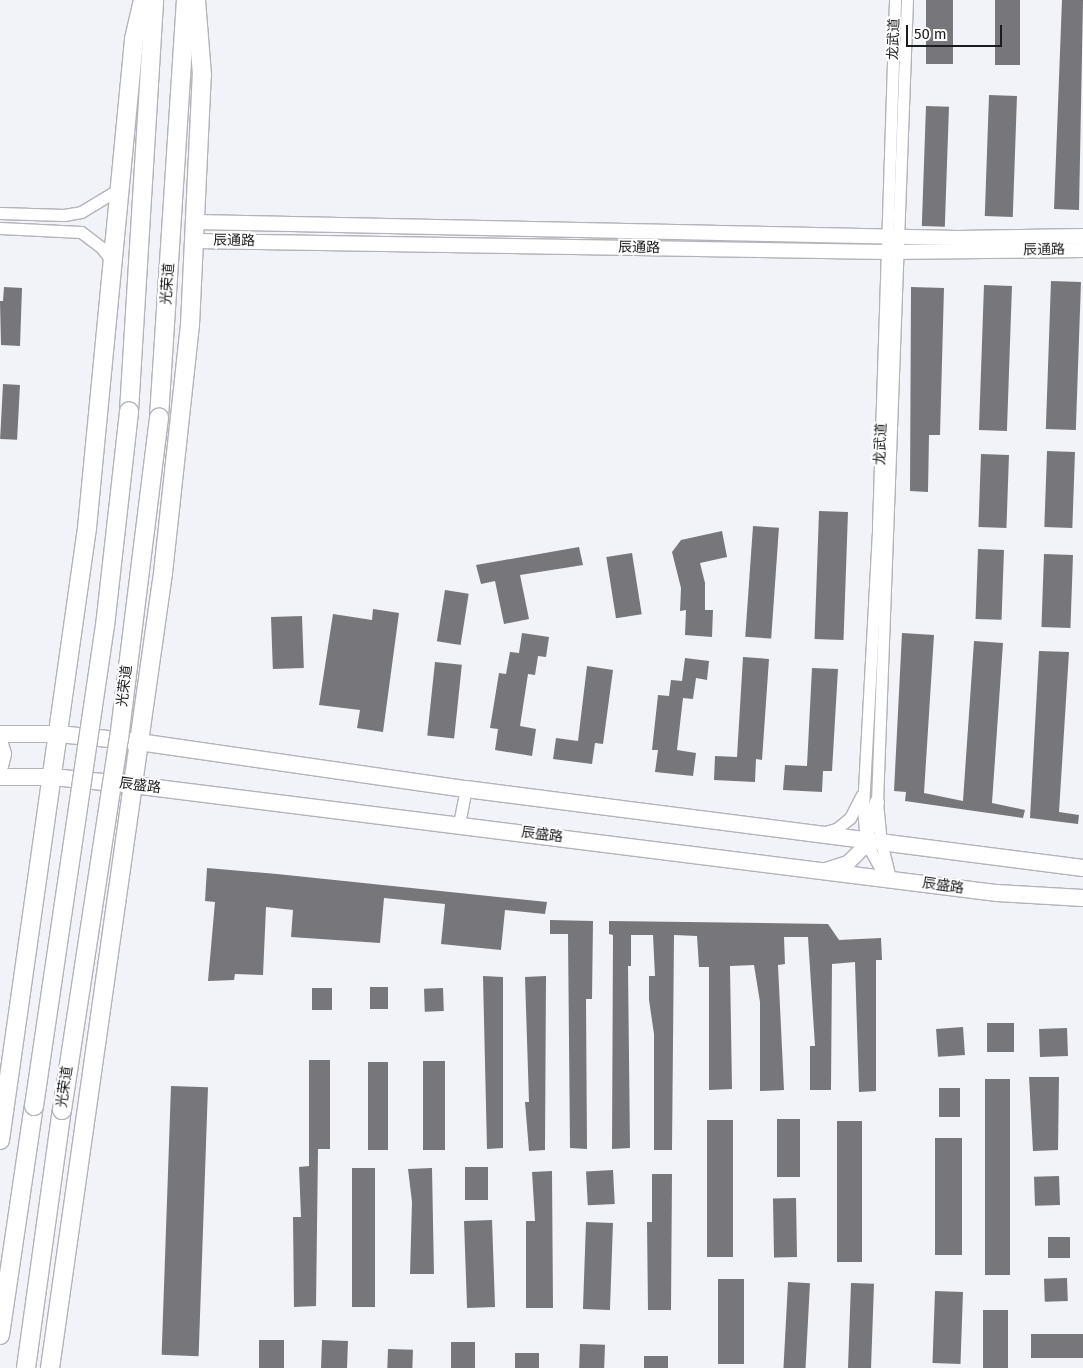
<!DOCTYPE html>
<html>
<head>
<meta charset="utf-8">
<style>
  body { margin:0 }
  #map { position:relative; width:1083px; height:1368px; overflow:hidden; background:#f2f3f8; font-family:"Fira Sans","Noto Sans SC",sans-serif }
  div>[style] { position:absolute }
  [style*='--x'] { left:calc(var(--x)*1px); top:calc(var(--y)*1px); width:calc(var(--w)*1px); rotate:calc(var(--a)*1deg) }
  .building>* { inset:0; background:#76767b; transform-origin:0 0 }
  .roads { filter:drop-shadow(1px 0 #b3b3b9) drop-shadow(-1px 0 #b3b3b9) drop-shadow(0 1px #b3b3b9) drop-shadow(0 -1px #b3b3b9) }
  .minor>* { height:11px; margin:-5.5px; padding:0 5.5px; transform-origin:5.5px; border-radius:5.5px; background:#fff }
  .tertiary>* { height:14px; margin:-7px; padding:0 7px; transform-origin:7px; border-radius:7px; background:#fff }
  .secondary>* { height:16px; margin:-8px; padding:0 8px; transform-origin:8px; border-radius:8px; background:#fff }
  .primary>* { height:18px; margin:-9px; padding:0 9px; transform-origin:9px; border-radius:9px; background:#fff }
  .bridges { filter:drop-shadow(1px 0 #b3b3b9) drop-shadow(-1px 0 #b3b3b9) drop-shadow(0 1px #b3b3b9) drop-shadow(0 -1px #b3b3b9) }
  .primary-bridge>* { height:18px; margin:-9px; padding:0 9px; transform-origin:9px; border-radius:9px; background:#fff }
  span { translate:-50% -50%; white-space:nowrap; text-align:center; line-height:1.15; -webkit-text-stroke:4px #fff; paint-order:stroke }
  .street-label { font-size:14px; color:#1b1b1d }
  .scale { position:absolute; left:906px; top:25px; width:96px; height:22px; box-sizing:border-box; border:2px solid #1b1b1d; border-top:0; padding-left:6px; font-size:15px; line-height:18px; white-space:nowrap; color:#1b1b1d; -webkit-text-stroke:4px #fff; paint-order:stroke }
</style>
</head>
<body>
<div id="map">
  <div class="building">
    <div style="left:926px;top:0;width:27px;height:64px"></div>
    <div style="left:995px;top:0;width:25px;height:65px"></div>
    <div style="clip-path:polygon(1062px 0,1083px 0,1079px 210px,1054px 209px)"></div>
    <div style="left:989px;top:95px;width:28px;height:121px;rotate:2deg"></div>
    <div style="left:926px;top:106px;width:23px;height:120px;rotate:2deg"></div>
    <div style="left:1051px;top:281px;width:30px;height:148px;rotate:2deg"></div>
    <div style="left:984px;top:285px;width:28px;height:145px;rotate:2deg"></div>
    <div style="clip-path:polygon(4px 287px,22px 288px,20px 346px,1px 345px,0 301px,3px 301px)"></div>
    <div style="clip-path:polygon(911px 287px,944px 288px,940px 435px,929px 435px,928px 492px,910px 491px)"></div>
    <div style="left:3px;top:384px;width:17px;height:55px;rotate:3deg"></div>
    <div style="left:1047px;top:451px;width:28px;height:76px;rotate:2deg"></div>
    <div style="left:981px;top:454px;width:28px;height:73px;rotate:2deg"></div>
    <div style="left:819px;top:511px;width:29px;height:128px;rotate:2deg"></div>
    <div style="left:753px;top:526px;width:26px;height:111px;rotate:4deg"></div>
    <div style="clip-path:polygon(722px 531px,727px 557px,700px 563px,705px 583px,705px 610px,713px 610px,712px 637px,685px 635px,686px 610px,680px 611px,681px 588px,672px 552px,681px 540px)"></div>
    <div style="clip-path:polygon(579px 547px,583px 565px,520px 575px,529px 619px,504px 624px,495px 581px,481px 584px,476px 565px)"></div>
    <div style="left:978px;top:549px;width:26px;height:70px;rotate:2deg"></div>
    <div style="left:632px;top:553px;width:62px;height:26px;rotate:81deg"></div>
    <div style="left:1044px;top:554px;width:29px;height:73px;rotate:2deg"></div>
    <div style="left:445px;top:590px;width:24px;height:52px;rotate:9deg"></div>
    <div style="clip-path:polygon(373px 609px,399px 613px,383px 732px,357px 728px,360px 710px,319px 705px,333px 614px,372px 620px)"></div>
    <div style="left:302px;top:616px;width:52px;height:31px;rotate:88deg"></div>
    <div style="clip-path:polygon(522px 633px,549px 637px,546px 657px,538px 656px,535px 675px,528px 674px,520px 726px,536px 729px,532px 756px,495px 750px,498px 729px,490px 728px,499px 673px,506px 674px,510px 652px,519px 653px)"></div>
    <div style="clip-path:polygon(902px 633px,934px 635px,924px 793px,963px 801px,974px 641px,1003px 643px,992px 803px,1025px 810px,1023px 818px,905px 801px,906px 792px,894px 791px)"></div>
    <div style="clip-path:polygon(1039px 651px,1069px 652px,1059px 812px,1079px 815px,1078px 824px,1030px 818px)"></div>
    <div style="clip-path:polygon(743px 657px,769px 659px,762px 760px,756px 759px,755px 782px,714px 780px,715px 756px,737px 757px)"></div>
    <div style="clip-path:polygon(685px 658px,709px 661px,707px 680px,696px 678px,693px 699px,683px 698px,677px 750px,696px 753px,693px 776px,655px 772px,658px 750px,652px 750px,658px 695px,669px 696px,671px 680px,682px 681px)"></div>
    <div style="left:435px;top:662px;width:27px;height:74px;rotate:6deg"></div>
    <div style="clip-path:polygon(587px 666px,613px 670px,603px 744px,595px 743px,592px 764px,553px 759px,556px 738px,578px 741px)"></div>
    <div style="clip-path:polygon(812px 668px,838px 669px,832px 771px,823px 771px,822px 792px,783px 790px,785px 765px,807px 766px)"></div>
    <div style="clip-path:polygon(207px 868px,277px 874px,547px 902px,545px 914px,505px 910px,501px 950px,441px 944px,445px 904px,384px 898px,380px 943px,291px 937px,293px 910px,266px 907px,263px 975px,235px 974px,234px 980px,208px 981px,215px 902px,205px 901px)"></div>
    <div style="clip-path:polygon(550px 920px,593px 921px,592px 999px,586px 999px,587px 1149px,570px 1148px,568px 934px,550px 934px)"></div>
    <div style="clip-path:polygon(609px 921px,828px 924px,839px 940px,881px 938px,882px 960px,876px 960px,876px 1091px,859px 1092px,855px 962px,832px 964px,831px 1090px,810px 1090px,810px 1046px,815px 1046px,808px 937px,784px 937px,785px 964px,778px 965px,784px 1090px,760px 1091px,760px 1002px,754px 965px,730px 966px,732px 1089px,709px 1090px,709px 967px,699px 967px,697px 936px,674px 935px,672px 1150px,654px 1150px,654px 1034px,649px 1000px,649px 976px,655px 976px,653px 935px,631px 935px,631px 966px,628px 966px,630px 1148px,612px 1149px,613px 935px,609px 934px)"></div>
    <div style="clip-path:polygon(483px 976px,503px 977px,503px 1148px,487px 1149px)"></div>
    <div style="clip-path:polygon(546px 976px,545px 1150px,529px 1151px,525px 1102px,529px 1102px,525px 977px)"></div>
    <div style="left:370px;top:987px;width:18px;height:22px"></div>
    <div style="left:312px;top:988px;width:20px;height:22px"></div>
    <div style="left:443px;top:988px;width:23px;height:19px;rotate:88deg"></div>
    <div style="left:1014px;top:1023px;width:29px;height:27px;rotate:90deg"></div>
    <div style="left:963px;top:1027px;width:28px;height:27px;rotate:86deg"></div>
    <div style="left:1067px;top:1028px;width:28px;height:28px;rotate:88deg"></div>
    <div style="clip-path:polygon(309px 1060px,330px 1060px,330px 1149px,318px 1149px,316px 1306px,294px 1307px,293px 1217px,301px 1217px,299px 1167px,309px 1166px)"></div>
    <div style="left:423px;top:1061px;width:22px;height:89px"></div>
    <div style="left:368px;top:1062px;width:20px;height:88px"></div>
    <div style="clip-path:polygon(1029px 1077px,1059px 1077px,1058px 1150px,1033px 1151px)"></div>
    <div style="left:1010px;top:1079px;width:196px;height:25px;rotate:90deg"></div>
    <div style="left:171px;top:1086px;width:37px;height:269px;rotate:2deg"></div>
    <div style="left:939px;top:1088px;width:21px;height:29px"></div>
    <div style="left:777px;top:1119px;width:23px;height:58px"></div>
    <div style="left:707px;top:1120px;width:26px;height:137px"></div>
    <div style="left:837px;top:1121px;width:25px;height:141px"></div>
    <div style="left:962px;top:1138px;width:117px;height:27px;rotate:90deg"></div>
    <div style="left:465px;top:1167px;width:23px;height:33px"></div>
    <div style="left:375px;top:1168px;width:139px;height:23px;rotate:90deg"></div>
    <div style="clip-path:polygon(432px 1168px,434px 1274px,410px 1274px,412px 1202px,408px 1169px)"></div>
    <div style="left:613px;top:1170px;width:34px;height:27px;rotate:87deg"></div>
    <div style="clip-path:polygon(552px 1171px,553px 1308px,526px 1308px,526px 1221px,535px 1221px,532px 1172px)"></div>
    <div style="clip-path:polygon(652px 1174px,672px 1174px,671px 1310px,648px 1310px,647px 1222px,652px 1222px)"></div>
    <div style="left:1059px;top:1176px;width:29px;height:25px;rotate:88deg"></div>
    <div style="left:796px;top:1198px;width:59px;height:23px;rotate:89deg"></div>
    <div style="left:492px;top:1220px;width:87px;height:28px;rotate:88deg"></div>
    <div style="left:586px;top:1222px;width:27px;height:87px;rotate:2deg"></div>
    <div style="left:1048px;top:1237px;width:22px;height:21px"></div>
    <div style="left:1067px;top:1278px;width:23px;height:23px;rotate:88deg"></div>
    <div style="left:718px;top:1279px;width:26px;height:85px"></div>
    <div style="left:788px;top:1282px;width:22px;height:86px;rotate:3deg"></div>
    <div style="left:851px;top:1283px;width:23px;height:85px;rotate:2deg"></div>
    <div style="left:935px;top:1291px;width:28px;height:72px;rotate:2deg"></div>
    <div style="left:983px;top:1310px;width:25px;height:58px"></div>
    <div style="left:1083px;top:1334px;width:24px;height:52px;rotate:90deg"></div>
    <div style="left:259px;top:1340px;width:25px;height:28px"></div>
    <div style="left:322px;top:1340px;width:26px;height:28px;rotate:2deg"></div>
    <div style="left:451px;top:1342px;width:24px;height:26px"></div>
    <div style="left:580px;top:1344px;width:25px;height:24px;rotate:2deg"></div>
    <div style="left:388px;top:1349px;width:25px;height:19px;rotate:2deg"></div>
    <div style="left:515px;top:1353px;width:24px;height:15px"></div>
    <div style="left:644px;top:1356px;width:24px;height:12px"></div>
  </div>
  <div class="roads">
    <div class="minor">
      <div style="--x:0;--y:213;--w:64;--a:1.8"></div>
      <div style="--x:64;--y:215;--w:17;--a:-10"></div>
      <div style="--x:81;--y:212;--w:47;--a:-31"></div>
      <div style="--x:0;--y:228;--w:81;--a:2.8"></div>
      <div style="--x:81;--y:232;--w:25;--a:37"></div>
      <div style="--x:101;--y:247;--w:21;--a:53"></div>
      <div style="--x:459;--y:824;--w:36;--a:-79"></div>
      <div style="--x:822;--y:833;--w:15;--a:-16"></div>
      <div style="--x:836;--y:829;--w:18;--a:-38"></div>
      <div style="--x:850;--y:818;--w:25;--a:-63"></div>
      <div style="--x:890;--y:878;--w:36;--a:-104"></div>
      <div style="--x:881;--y:843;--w:41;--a:-95.6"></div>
      <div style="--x:877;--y:802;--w:803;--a:-87.86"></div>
      <div style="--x:891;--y:879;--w:10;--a:-143"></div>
      <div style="--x:883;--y:873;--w:35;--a:-119"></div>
      <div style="--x:866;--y:842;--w:34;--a:-95"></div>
      <div style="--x:863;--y:808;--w:281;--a:-86.9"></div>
      <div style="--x:878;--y:527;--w:527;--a:-88.15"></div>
    </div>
    <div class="tertiary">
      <div style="--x:196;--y:222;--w:762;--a:1.2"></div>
      <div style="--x:958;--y:238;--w:125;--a:-0.9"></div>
      <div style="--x:195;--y:241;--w:692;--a:0.91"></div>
      <div style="--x:887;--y:252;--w:196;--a:-0.6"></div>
      <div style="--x:826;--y:870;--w:23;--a:-18"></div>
      <div style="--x:848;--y:863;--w:20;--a:-45"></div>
      <div style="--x:862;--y:849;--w:49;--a:-72.3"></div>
    </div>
    <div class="secondary">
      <div style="--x:0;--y:734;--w:58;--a:0"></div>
      <div style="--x:58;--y:734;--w:81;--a:5.6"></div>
      <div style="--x:139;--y:742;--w:330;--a:8.2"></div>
      <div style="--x:466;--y:789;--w:622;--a:7.3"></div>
      <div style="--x:0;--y:744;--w:10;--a:73"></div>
      <div style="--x:3;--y:754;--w:12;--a:104"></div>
      <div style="--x:0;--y:777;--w:52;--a:0"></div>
      <div style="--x:52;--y:777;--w:81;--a:5.6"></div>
      <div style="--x:133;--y:785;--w:871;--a:7.13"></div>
      <div style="--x:997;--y:893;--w:86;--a:3.3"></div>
    </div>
    <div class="primary">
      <div style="--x:129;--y:411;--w:412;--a:-86.5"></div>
      <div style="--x:159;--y:417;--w:418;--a:-86.3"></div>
      <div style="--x:0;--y:1140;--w:618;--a:-81.91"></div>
      <div style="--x:87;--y:528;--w:491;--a:-84.5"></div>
      <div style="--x:134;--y:39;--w:40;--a:-77"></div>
      <div style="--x:0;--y:1335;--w:232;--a:-81.6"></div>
      <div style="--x:26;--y:1368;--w:260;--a:-82.1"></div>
      <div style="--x:50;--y:1368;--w:803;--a:-81.91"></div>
      <div style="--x:163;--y:573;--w:249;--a:-83.8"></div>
      <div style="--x:190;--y:325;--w:250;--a:-87.3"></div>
      <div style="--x:202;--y:75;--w:75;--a:-94.6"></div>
    </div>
  </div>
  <div class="bridges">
    <div class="primary-bridge">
      <div style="--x:34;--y:1106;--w:485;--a:-81.6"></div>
      <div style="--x:105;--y:626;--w:216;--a:-83.6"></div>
      <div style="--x:62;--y:1110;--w:375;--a:-81.3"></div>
      <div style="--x:119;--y:739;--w:324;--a:-82.9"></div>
    </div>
  </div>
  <div class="street-label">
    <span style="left:894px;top:39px;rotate:-88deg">龙武道</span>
    <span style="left:234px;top:241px;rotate:1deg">辰通路</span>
    <span style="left:639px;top:248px;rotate:1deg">辰通路</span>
    <span style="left:1044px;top:250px;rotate:-1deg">辰通路</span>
    <span style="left:168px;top:284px;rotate:-86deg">光荣道</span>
    <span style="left:881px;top:444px;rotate:-88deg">龙武道</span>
    <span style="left:125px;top:686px;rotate:-83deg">光荣道</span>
    <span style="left:140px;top:786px;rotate:7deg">辰盛路</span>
    <span style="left:542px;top:835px;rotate:7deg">辰盛路</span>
    <span style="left:943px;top:886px;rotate:8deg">辰盛路</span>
    <span style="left:65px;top:1087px;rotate:-82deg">光荣道</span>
  </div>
  <div class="scale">50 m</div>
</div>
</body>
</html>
